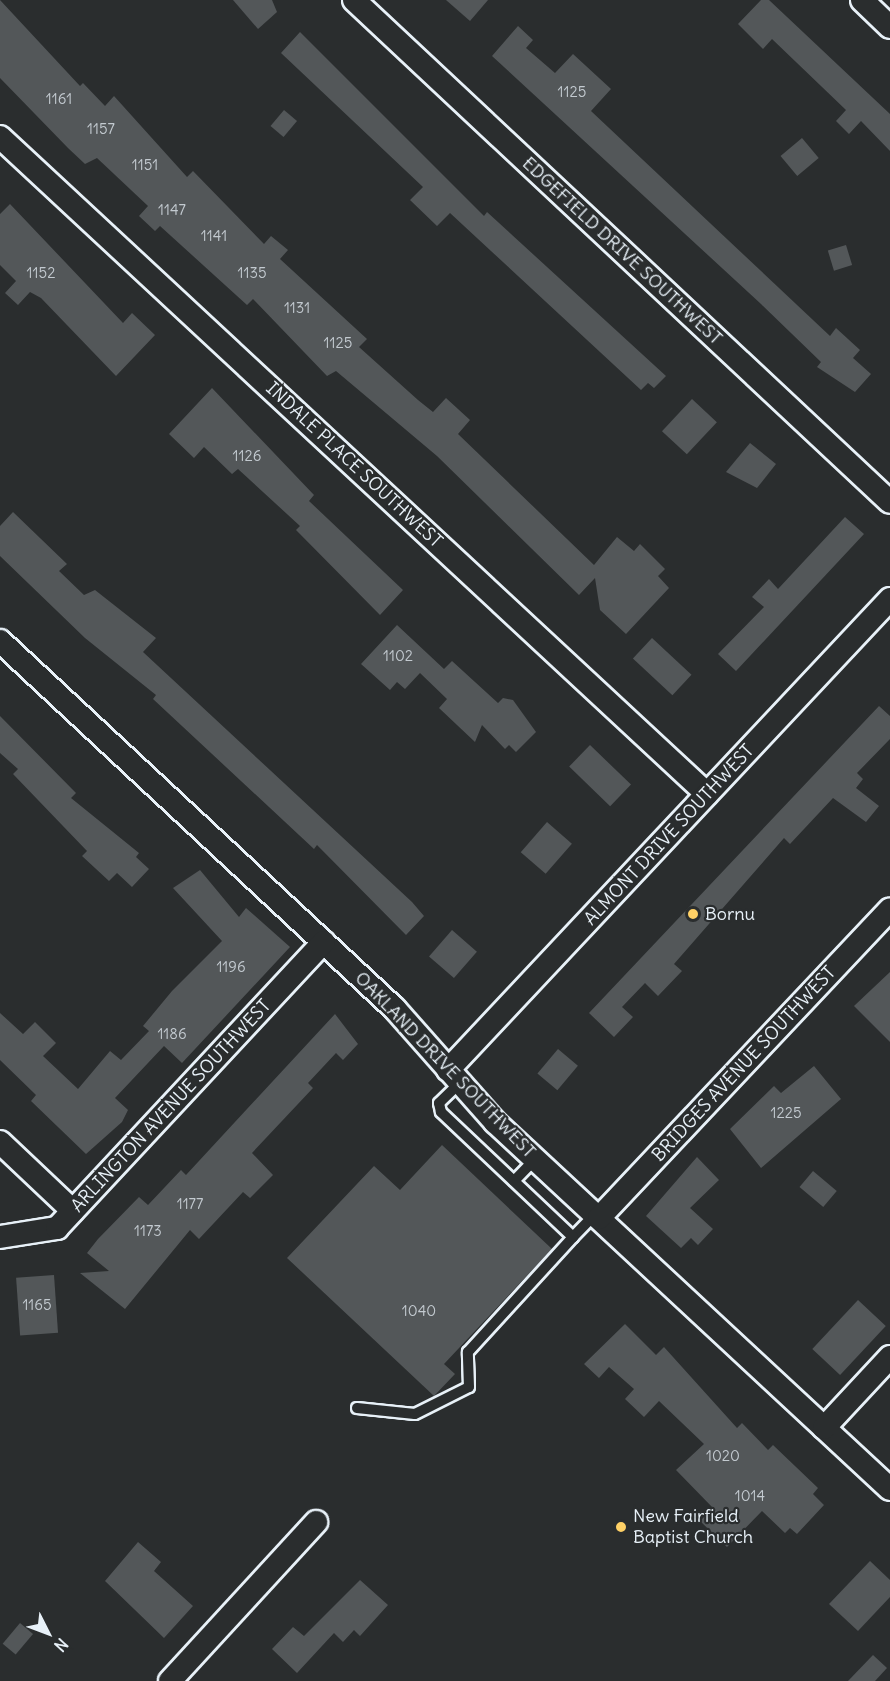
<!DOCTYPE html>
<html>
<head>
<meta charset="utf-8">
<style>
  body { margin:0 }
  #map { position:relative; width:890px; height:1681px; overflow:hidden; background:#2a2d2e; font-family:Delius,sans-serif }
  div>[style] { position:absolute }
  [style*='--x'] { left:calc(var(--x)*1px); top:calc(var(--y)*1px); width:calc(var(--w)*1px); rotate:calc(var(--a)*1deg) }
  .building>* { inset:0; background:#535759; transform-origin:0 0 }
  .roads { filter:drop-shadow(2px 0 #e8f1f8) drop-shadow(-2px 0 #e8f1f8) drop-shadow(0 2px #e8f1f8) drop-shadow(0 -2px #e8f1f8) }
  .lane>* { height:10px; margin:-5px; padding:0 5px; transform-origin:5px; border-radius:5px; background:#2a2d2e }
  .street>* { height:22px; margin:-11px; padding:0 11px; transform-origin:11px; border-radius:11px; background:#2a2d2e }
  .dots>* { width:16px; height:16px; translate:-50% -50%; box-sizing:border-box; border:3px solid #2a2d2e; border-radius:50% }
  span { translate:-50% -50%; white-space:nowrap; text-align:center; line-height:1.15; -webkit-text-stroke:4.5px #2a2d2e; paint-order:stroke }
  .number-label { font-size:15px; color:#c3cad0 }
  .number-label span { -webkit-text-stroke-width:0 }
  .street-label { font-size:18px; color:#e8f1f8 }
  .poi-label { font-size:18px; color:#e8f1f8 }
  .left { translate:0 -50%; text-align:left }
  .north { position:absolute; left:18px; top:1603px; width:60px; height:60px; -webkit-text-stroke:4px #2a2d2e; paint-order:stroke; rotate:132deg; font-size:16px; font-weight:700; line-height:24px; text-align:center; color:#e8f1f8 }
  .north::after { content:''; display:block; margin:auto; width:21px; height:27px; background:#e8f1f8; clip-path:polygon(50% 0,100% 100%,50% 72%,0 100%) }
</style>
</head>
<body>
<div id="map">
  <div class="building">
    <div style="clip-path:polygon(0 0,80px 86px,83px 83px,105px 106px,114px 96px,187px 177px,193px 171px,264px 244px,271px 236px,288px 250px,280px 259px,367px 339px,359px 347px,418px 400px,433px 412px,446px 398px,470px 420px,458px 434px,594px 565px,617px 537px,634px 551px,640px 544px,665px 569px,658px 576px,669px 588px,626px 634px,600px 610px,595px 578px,579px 595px,437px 456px,336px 371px,327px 376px,253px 299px,247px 305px,160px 226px,155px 231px,139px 216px,148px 206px,97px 158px,85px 164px,68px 148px,0 78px)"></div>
    <div style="clip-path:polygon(233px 0,272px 0,277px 12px,258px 29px)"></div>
    <div style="clip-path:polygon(446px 0,488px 0,470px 21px)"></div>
    <div style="clip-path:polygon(761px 0,769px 0,890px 114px,890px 151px,861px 121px,849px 134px,836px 121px,846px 110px,772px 39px,763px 49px,738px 24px)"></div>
    <div style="clip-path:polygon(518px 26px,533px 40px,526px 48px,555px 73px,573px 54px,611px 89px,591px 111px,830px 336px,836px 328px,860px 350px,853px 358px,871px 374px,855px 392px,817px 367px,821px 362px,761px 304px,492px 56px)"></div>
    <div style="clip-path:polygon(300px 32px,484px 216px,487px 212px,666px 376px,654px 388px,648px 383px,641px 390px,450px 213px,437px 226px,410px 200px,423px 187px,281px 53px)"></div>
    <div style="left:284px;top:110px;width:17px;height:21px;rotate:40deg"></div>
    <div style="left:802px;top:138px;width:26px;height:28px;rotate:50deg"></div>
    <div style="clip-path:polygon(10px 204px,123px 323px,132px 313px,155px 335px,116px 376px,41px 298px,30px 292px,18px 305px,5px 293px,16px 281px,0 265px,0 214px)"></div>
    <div style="left:846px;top:245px;width:21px;height:19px;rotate:73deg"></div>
    <div style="clip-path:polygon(212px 388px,314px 495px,309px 501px,403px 590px,380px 615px,296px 530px,300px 526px,238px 469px,232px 474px,204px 447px,194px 458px,169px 434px)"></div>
    <div style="left:692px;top:399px;width:34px;height:44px;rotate:43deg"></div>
    <div style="clip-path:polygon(750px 443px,776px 464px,757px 488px,726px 472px)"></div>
    <div style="clip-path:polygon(13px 512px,67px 564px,59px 571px,84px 595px,95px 590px,156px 638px,143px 652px,412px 902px,424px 916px,406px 935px,317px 845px,314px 849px,153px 699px,156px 695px,85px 638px,0 556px,0 526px)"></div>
    <div style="clip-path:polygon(845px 517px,864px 534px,736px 671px,718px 654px,764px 607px,752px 597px,769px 579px,778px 589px)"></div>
    <div style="clip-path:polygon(397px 625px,444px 669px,452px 661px,498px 703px,503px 698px,513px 700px,536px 732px,516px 752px,509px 745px,505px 749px,482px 725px,475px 742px,439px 708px,447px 699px,420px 673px,405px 689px,397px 682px,390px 690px,361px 664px)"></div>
    <div style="left:652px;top:638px;width:54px;height:28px;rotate:43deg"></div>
    <div style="clip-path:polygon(879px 706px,890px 716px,890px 739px,857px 773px,863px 779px,856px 788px,879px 806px,866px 822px,833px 798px,790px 844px,784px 838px,674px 964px,682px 971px,658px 996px,645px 983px,622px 1007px,633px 1017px,614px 1037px,589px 1013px)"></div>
    <div style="clip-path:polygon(0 716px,76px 793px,71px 798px,139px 853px,136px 857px,149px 869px,132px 887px,117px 873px,109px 881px,82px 856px,87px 851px,13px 774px,18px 769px,0 753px)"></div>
    <div style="left:590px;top:745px;width:57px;height:30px;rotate:44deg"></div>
    <div style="left:547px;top:822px;width:33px;height:40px;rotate:41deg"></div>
    <div style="clip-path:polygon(200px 870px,239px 917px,246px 908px,290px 947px,182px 1063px,164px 1046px,115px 1098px,128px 1110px,122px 1122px,86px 1154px,31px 1101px,36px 1095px,0 1060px,0 1013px,23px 1034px,35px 1022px,56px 1043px,43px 1056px,78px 1089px,110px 1051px,121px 1060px,149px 1031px,143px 1026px,172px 991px,222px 941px,173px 888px)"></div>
    <div style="left:452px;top:930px;width:33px;height:35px;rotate:41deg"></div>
    <div style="clip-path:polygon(890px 972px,890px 1042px,854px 1006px)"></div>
    <div style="clip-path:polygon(335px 1014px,358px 1044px,343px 1060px,336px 1053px,308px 1083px,313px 1088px,252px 1153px,273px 1175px,250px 1198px,243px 1192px,199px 1239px,190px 1230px,125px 1309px,80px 1273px,109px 1271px,87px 1253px,98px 1239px,139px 1197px,148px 1205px,181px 1170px,186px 1175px)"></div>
    <div style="left:558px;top:1049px;width:26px;height:32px;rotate:40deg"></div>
    <div style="clip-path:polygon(814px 1066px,841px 1099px,761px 1168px,730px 1129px,774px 1086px,781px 1093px)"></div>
    <div style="clip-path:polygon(442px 1145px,552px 1249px,444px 1364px,455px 1374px,434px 1396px,287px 1258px,374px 1166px,400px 1190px)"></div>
    <div style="clip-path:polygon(697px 1157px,719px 1180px,690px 1208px,713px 1229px,698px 1245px,691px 1238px,681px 1248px,646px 1216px)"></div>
    <div style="left:813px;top:1171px;width:31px;height:21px;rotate:40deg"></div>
    <div style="left:54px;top:1275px;width:58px;height:38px;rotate:86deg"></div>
    <div style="left:858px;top:1300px;width:38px;height:67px;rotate:43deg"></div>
    <div style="clip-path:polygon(625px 1324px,656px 1355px,664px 1347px,737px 1428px,742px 1423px,768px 1450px,773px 1445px,818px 1488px,813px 1494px,824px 1505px,797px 1534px,790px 1528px,785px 1533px,762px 1511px,727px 1547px,700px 1521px,713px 1508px,676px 1470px,704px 1444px,659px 1401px,644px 1417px,625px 1399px,634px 1389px,609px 1367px,599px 1378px,584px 1364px)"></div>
    <div style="clip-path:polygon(138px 1542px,161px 1562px,154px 1571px,193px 1606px,164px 1638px,105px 1581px)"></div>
    <div style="clip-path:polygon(870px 1561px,890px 1580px,890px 1597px,858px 1631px,829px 1604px)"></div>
    <div style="clip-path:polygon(360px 1580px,388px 1605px,360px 1636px,354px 1630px,343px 1642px,334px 1633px,297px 1673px,272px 1649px,293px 1627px,304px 1636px)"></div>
    <div style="left:20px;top:1623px;width:17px;height:27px;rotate:40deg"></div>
    <div style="clip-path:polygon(873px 1655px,887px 1668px,875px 1681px,848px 1681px)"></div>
  </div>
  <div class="roads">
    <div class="lane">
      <div style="--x:514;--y:1181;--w:30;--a:-46"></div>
      <div style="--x:573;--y:1237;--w:30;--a:-46"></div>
      <div style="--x:357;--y:1408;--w:58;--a:5.9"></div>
      <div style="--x:415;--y:1414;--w:60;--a:-26.6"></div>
      <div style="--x:469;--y:1387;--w:35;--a:-92"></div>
      <div style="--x:468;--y:1352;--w:156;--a:-47.6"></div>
      <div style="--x:573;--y:1237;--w:182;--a:-136.6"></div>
      <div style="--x:441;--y:1112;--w:9;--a:-103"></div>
      <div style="--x:439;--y:1103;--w:29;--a:-44"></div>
    </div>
    <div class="street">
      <div style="--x:354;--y:0;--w:734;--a:43.12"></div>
      <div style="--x:862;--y:0;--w:39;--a:44"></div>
      <div style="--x:0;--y:137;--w:965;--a:42.9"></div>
      <div style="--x:0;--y:641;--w:540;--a:42.97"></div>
      <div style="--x:395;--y:1009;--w:151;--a:48.5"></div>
      <div style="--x:495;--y:1122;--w:539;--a:42.9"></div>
      <div style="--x:448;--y:1070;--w:646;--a:-46.82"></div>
      <div style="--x:0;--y:1142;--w:100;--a:43.4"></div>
      <div style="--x:599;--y:1218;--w:424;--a:-46.7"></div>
      <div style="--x:0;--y:1237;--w:58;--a:-9"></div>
      <div style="--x:57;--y:1228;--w:391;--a:-47"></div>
      <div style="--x:824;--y:1428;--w:97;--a:-47.1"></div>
      <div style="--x:170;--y:1681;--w:216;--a:-47.4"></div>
    </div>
  </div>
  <div class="dots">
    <div style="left:693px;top:914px;background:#ffd166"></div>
    <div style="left:621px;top:1527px;background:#ffd166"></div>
  </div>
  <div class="number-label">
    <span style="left:572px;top:92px">1125</span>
    <span style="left:59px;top:99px">1161</span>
    <span style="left:101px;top:129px">1157</span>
    <span style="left:145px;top:165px">1151</span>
    <span style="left:172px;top:210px">1147</span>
    <span style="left:214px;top:236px">1141</span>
    <span style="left:41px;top:273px">1152</span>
    <span style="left:252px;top:273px">1135</span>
    <span style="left:297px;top:308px">1131</span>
    <span style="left:338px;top:343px">1125</span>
    <span style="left:247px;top:456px">1126</span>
    <span style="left:398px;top:656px">1102</span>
    <span style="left:231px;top:967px">1196</span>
    <span style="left:172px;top:1034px">1186</span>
    <span style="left:786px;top:1113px">1225</span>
    <span style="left:190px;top:1204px">1177</span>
    <span style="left:148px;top:1231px">1173</span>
    <span style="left:37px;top:1305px">1165</span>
    <span style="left:419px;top:1311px">1040</span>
    <span style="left:723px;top:1456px">1020</span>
    <span style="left:750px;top:1496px">1014</span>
  </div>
  <div class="street-label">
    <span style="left:622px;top:251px;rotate:43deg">EDGEFIELD DRIVE SOUTHWEST</span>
    <span style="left:354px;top:465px;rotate:43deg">INDALE PLACE SOUTHWEST</span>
    <span style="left:669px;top:835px;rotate:-47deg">ALMONT DRIVE SOUTHWEST</span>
    <span style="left:744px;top:1064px;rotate:-47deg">BRIDGES AVENUE SOUTHWEST</span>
    <span style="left:445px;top:1065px;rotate:46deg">OAKLAND DRIVE SOUTHWEST</span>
    <span style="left:171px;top:1106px;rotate:-47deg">ARLINGTON AVENUE SOUTHWEST</span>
  </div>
  <div class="poi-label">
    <span class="left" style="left:705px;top:914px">Bornu</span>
    <span class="left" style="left:633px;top:1527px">New Fairfield<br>Baptist Church</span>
  </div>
  <div class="north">N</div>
</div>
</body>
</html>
